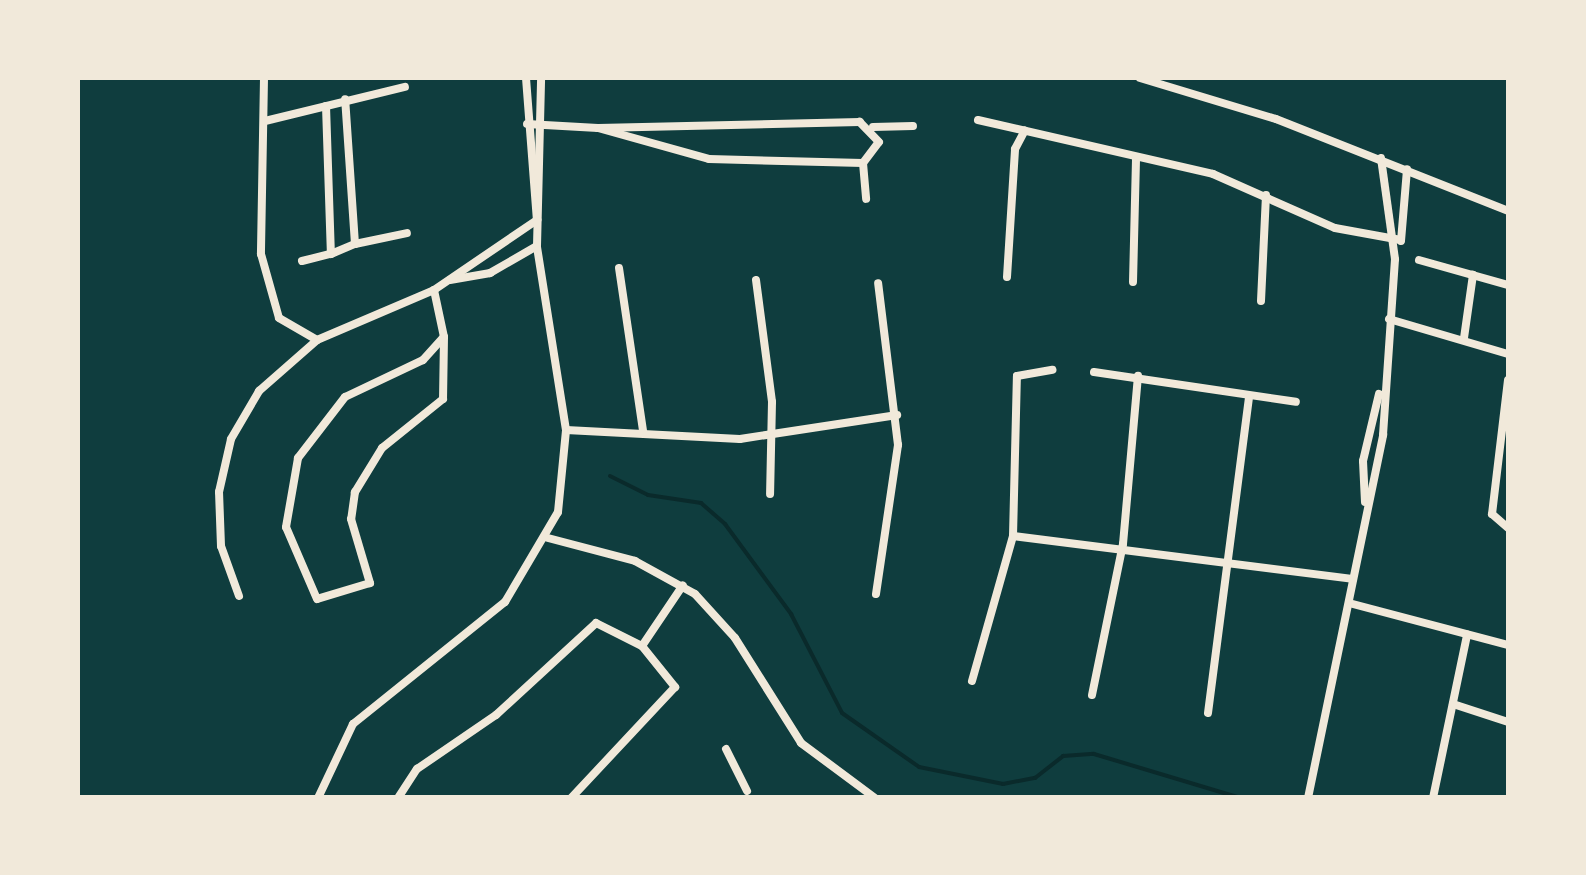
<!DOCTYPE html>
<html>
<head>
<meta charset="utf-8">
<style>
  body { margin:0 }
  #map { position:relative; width:1586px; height:875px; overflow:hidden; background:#0f3d3e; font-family:"PT Sans Narrow",sans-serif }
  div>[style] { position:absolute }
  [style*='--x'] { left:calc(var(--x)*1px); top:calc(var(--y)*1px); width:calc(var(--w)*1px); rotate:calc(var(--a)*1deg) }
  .stream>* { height:4px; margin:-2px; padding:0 2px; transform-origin:2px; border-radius:2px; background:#0a2a2b }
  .minor>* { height:8px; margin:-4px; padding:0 4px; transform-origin:4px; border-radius:4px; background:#f1e9da }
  span { translate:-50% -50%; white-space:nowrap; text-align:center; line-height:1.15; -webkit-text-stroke:8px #f1e9da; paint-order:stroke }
  .frame { position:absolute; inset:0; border:80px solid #f1e9da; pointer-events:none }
</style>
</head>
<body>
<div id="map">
  <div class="stream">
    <div style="--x:610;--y:476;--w:42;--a:26.6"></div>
    <div style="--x:648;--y:495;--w:54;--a:8.6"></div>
    <div style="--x:701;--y:503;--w:32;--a:41"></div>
    <div style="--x:725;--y:524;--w:112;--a:53.7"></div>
    <div style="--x:791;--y:614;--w:111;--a:62.7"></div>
    <div style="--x:842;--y:713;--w:94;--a:35"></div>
    <div style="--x:919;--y:767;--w:86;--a:11.4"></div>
    <div style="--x:1003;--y:784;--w:33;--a:-11"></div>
    <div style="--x:1035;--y:778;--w:36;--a:-38"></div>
    <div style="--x:1063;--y:756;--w:31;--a:-4"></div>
    <div style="--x:1094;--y:754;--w:153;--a:16.7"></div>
  </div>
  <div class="minor">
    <div style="--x:264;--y:78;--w:176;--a:91"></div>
    <div style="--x:261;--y:254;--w:66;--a:74.3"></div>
    <div style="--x:279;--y:318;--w:44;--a:30.1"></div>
    <div style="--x:526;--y:78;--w:142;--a:85.6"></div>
    <div style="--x:1140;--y:78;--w:142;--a:16.8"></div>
    <div style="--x:1276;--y:119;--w:250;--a:21.6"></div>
    <div style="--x:326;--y:106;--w:148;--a:88.1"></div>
    <div style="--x:331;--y:254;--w:26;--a:-23"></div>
    <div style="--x:355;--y:244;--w:145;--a:-93.9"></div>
    <div style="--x:978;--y:120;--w:241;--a:12.9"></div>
    <div style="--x:1213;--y:174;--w:133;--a:23.9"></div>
    <div style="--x:1335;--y:228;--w:67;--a:10.3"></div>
    <div style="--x:265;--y:121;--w:144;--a:-13.7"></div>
    <div style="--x:527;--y:124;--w:71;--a:3.2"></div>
    <div style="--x:598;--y:128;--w:115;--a:15.6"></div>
    <div style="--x:709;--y:159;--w:154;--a:1.5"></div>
    <div style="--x:863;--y:163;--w:26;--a:-53"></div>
    <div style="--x:879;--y:142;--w:28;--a:-134"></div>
    <div style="--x:860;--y:122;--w:262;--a:178.7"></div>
    <div style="--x:873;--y:127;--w:40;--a:-1.4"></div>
    <div style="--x:863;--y:163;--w:36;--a:85"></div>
    <div style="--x:1401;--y:241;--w:72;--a:-85.2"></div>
    <div style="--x:355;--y:244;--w:53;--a:-11.9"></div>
    <div style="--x:1419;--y:260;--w:92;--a:15.7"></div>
    <div style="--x:302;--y:261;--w:30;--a:-14"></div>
    <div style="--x:619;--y:268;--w:165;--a:81.6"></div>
    <div style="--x:1007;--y:277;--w:128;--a:-86.4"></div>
    <div style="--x:1015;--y:149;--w:21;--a:-62"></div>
    <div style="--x:450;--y:280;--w:41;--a:-9.9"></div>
    <div style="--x:490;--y:273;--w:54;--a:-29.9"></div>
    <div style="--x:756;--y:280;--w:123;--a:82.5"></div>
    <div style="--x:772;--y:402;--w:92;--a:91.2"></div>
    <div style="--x:1133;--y:282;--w:125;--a:-88.6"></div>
    <div style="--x:434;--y:290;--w:48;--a:78"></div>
    <div style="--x:1261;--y:301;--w:106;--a:-87.3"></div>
    <div style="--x:1389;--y:319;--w:124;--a:16.4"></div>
    <div style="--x:444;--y:337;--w:62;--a:90.9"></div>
    <div style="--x:443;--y:399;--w:78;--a:141.2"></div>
    <div style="--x:382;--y:448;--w:52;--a:121.5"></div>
    <div style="--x:355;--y:492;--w:27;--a:98"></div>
    <div style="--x:351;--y:519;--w:67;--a:73.5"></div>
    <div style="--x:370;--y:583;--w:55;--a:163.2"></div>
    <div style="--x:317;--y:599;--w:78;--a:-113.3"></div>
    <div style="--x:286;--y:527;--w:70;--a:-80.1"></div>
    <div style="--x:298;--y:458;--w:77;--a:-52.4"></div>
    <div style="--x:345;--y:397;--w:86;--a:-25.4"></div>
    <div style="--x:423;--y:360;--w:31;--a:-48"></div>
    <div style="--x:1464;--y:338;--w:64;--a:-81.9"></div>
    <div style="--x:1094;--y:372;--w:204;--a:8.4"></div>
    <div style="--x:1508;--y:380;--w:135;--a:96.8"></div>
    <div style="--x:1492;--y:514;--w:21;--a:41"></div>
    <div style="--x:566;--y:430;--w:174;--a:3"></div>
    <div style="--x:740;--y:439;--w:159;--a:-8.7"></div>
    <div style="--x:1365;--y:502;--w:41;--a:-92.8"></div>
    <div style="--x:1363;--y:461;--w:69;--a:-76.6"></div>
    <div style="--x:1013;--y:536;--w:342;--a:7.2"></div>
    <div style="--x:548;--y:538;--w:90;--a:14.8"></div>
    <div style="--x:635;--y:561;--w:68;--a:28.8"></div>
    <div style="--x:695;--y:594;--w:59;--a:47.7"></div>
    <div style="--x:735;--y:638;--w:124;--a:57.8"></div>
    <div style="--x:801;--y:743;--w:92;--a:36.6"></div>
    <div style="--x:876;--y:594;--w:151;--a:-81.6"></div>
    <div style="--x:898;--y:445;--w:163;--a:-97"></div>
    <div style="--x:239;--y:596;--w:53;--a:-109.8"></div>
    <div style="--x:221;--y:546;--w:54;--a:-92.1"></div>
    <div style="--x:219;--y:492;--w:54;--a:-77.2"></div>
    <div style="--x:231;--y:439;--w:56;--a:-59.7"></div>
    <div style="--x:259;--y:391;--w:77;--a:-41.3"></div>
    <div style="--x:317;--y:340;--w:127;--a:-23.1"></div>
    <div style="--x:434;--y:290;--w:125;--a:-34.2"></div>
    <div style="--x:1349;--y:603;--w:164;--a:14.8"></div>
    <div style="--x:642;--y:646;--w:73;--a:-56.1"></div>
    <div style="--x:972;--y:681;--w:151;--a:-74.2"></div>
    <div style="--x:1013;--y:536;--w:160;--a:-88.6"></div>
    <div style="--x:1017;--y:376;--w:36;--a:-10"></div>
    <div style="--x:1092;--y:695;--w:154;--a:-78.4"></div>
    <div style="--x:1123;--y:544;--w:169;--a:-84.9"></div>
    <div style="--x:1453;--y:704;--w:58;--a:18.1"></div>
    <div style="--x:1208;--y:713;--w:319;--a:-82.6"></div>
    <div style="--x:726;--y:749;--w:47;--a:63.4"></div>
    <div style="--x:318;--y:798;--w:82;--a:-64.7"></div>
    <div style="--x:353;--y:724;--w:195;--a:-38.8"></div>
    <div style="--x:505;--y:602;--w:104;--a:-59.5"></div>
    <div style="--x:558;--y:512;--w:82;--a:-84.4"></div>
    <div style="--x:566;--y:430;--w:186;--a:-99"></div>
    <div style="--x:537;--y:246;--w:168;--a:-88.6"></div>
    <div style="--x:398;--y:798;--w:35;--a:-57"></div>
    <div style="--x:417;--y:769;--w:96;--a:-34.4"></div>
    <div style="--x:496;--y:715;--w:136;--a:-42.6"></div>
    <div style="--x:596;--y:623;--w:51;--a:26.6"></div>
    <div style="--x:642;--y:646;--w:53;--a:51.2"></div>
    <div style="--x:675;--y:687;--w:152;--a:133.1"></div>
    <div style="--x:1308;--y:798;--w:371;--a:-78.3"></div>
    <div style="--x:1383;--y:435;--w:176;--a:-86.1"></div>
    <div style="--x:1395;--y:259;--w:102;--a:-97.9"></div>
    <div style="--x:1433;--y:798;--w:167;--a:-78.2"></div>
  </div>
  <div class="frame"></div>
</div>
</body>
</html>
